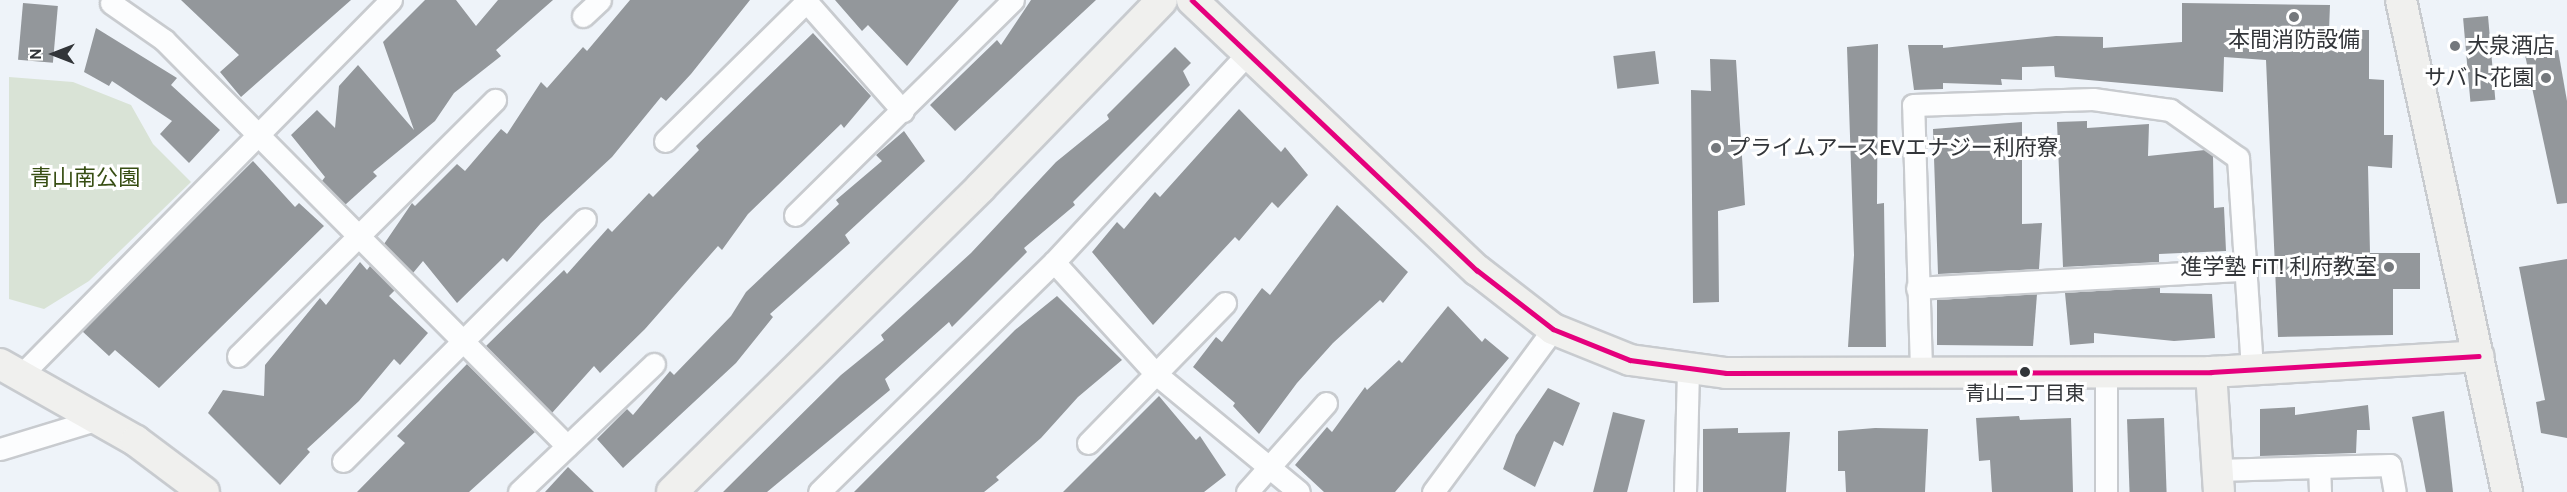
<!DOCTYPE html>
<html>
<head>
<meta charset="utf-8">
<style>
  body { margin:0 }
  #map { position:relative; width:2567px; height:492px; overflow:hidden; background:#eef3f9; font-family:Cabin,"Noto Sans JP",sans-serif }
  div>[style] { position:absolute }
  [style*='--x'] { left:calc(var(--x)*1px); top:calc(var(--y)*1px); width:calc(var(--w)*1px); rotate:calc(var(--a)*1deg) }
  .green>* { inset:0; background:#d9e3d6 }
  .building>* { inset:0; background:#93979b; transform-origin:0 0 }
  .roads { filter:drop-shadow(2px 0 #c8cbcf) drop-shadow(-2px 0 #c8cbcf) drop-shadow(0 2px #c8cbcf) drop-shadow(0 -2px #c8cbcf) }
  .street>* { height:21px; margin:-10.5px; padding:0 10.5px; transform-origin:10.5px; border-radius:10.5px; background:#fcfdfe }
  .secondary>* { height:30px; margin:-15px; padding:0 15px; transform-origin:15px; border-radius:15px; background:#f0f0ee }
  .bus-1>* { height:4.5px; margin:-2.25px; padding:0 2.25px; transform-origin:2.25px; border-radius:2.25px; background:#e5007d }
  .dots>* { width:16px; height:16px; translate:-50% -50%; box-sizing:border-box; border:3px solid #fff; border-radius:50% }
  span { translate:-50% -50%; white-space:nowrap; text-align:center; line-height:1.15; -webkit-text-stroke:6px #fff; paint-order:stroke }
  .bus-label { font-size:20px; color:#323539 }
  .poi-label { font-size:22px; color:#323539 }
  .left { translate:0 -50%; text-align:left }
  .right { translate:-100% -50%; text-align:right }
  .park-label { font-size:22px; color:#374e13 }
  .north { position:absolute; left:24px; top:24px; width:60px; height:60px; -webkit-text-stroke:4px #fff; paint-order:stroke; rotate:270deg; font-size:16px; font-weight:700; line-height:24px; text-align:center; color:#323539 }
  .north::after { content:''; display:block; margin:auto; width:21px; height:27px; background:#323539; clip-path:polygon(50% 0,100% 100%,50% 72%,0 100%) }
</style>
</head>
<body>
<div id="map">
  <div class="green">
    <div style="clip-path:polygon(9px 77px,73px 82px,131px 105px,153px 144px,191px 182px,89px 281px,44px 309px,9px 299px)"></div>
  </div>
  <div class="building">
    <div style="clip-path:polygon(181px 0,351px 0,241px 97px,220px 72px,239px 55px)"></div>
    <div style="clip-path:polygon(425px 0,456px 0,476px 26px,498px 0,553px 0,496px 50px,501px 56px,454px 93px,435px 121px,373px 172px,377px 176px,345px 205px,322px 181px,325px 177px,291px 135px,317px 110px,335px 128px,339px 86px,358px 65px,414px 130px,383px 42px)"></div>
    <div style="clip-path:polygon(630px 0,750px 0,691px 74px,666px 101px,661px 97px,612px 157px,541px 223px,507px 262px,503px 258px,457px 303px,423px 261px,413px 273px,384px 244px,412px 203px,415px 206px,457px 164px,465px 171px,501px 129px,507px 134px,541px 82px,547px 88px,583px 47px,587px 51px)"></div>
    <div style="clip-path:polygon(835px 0,959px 0,907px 66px,868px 25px,862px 31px)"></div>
    <div style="clip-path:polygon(1031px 0,1096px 0,955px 131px,930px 105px,997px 40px,1001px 45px)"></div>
    <div style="left:23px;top:3px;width:35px;height:57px;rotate:5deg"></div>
    <div style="clip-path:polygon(2182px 3px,2330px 5px,2329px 30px,2369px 30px,2369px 79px,2384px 80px,2384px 135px,2393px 135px,2392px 168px,2368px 166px,2370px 253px,2420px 253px,2420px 289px,2393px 289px,2393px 335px,2278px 337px,2266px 60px,2224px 57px,2223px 92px,2055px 77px,2054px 66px,2022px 67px,2022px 80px,2001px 79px,2002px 85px,1943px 83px,1943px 89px,1914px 90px,1908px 45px,1943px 45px,1943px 48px,2056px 36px,2103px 37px,2103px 48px,2182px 42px)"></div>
    <div style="left:2488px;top:16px;width:84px;height:25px;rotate:85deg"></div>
    <div style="clip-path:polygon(96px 28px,177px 78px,171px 85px,220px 130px,189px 163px,160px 134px,172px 121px,112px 81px,109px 86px,84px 72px)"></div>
    <div style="clip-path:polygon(813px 33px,871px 96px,844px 128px,841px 124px,748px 214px,722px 250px,718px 246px,645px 329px,600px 373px,594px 366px,552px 413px,486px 346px,564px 270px,567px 274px,608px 228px,612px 232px,649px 193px,653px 197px,699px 150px,696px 146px)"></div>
    <div style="clip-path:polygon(1878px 44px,1877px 204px,1884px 203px,1886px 347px,1848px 347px,1854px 255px,1847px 47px)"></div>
    <div style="clip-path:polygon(1175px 47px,1191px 63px,1183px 71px,1190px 85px,1073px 202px,1075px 205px,1024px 248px,1027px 252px,952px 327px,949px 322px,885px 379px,890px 390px,767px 492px,723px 492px,841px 375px,884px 340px,881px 335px,971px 253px,1056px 162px,1109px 119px,1107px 115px)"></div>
    <div style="clip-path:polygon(2558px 50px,2567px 101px,2567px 203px,2557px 204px,2525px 55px)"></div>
    <div style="left:1655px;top:51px;width:33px;height:42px;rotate:83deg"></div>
    <div style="clip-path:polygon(1710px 59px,1736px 60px,1745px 205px,1718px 211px,1719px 302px,1693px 303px,1691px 90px,1711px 91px)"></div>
    <div style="clip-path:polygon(1239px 109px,1281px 152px,1285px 147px,1308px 175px,1278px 208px,1272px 202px,1239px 241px,1235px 237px,1153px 325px,1092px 252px,1117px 222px,1124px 229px,1155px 192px,1160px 197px)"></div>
    <div style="clip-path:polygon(2087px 121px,2087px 128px,2149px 124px,2148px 156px,2205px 150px,2213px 156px,2214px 208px,2224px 207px,2226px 251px,2159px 254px,2159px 262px,2063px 267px,2057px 122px)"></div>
    <div style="clip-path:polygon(2022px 122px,2022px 224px,2042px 223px,2039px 269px,1938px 274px,1933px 129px)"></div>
    <div style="clip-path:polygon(904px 131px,925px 161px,845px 235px,850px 243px,770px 314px,773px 317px,736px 363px,623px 468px,597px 439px,627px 409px,633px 415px,670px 371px,674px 375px,731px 316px,746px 292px,839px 204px,836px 200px,882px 161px,876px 155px)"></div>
    <div style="clip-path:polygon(253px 161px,295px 207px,299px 203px,324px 226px,159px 388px,115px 350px,109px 356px,82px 331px)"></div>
    <div style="clip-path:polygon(1337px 205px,1408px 272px,1383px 303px,1380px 300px,1333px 343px,1297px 383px,1259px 434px,1233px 406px,1235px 403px,1193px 367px,1216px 337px,1222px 342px,1262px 288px,1270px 295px)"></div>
    <div style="clip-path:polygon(2567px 259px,2567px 438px,2541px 433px,2536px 402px,2545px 400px,2519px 267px)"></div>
    <div style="clip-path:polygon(360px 262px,367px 270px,370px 266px,395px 290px,389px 296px,428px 333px,400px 365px,394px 359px,359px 401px,307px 449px,310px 452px,280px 485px,208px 413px,223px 390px,264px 396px,265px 365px,320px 298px,326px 305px)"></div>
    <div style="clip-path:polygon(2160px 287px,2160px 293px,2212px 294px,2215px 338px,2174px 341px,2094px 333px,2094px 343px,2070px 345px,2065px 293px)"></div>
    <div style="clip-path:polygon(2037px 294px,2033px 346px,1937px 345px,1937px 300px)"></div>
    <div style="clip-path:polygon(1057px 296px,1122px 360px,1078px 397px,1041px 438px,996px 477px,999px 480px,984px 492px,854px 492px,1015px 330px)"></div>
    <div style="clip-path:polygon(1448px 306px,1482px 342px,1485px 338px,1509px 358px,1395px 492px,1324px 492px,1295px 465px,1327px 427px,1332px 432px,1365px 387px,1367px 390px,1399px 360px,1402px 363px)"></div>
    <div style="clip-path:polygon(467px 364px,535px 432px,469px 492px,357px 492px,405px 443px,397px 436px)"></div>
    <div style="clip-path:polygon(1548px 388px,1580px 403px,1563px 446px,1554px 441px,1535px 487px,1503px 469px,1516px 435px)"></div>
    <div style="clip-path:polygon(1159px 396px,1196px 440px,1200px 436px,1226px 475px,1204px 492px,1063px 492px)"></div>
    <div style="clip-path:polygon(2368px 405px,2370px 430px,2357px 430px,2356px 453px,2260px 456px,2260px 409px,2295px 407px,2295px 415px)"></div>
    <div style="clip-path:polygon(2444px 411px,2453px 492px,2426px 492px,2412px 417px)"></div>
    <div style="left:1613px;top:412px;width:33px;height:83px;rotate:14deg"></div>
    <div style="clip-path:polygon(2019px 416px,2020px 420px,2071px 418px,2073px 492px,1992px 492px,1990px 460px,1979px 461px,1976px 418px)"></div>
    <div style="left:2164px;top:418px;width:74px;height:37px;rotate:88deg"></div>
    <div style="clip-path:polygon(1738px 428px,1738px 433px,1790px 432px,1786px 492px,1703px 492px,1703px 429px)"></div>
    <div style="clip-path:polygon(1875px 428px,1928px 429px,1925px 492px,1846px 492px,1845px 471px,1838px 471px,1838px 431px)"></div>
    <div style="clip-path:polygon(568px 467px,594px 492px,545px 492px)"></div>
  </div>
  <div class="roads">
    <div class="street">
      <div style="--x:805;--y:0;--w:148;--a:48.6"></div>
      <div style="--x:111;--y:3;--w:65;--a:34.9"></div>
      <div style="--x:164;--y:40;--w:572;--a:45.21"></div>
      <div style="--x:583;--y:16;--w:23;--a:-43"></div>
      <div style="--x:665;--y:141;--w:201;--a:-44.6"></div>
      <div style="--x:795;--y:215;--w:306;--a:-44.6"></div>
      <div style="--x:1054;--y:262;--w:151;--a:47.7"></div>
      <div style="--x:1156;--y:374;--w:185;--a:39.5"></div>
      <div style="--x:1917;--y:288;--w:326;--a:-3.2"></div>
      <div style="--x:238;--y:356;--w:363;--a:-44.9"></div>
      <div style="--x:1921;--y:369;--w:264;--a:-91.7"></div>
      <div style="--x:1913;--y:105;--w:180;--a:-1.9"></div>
      <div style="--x:2093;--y:99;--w:78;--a:8.1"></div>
      <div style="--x:2170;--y:110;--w:83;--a:35.2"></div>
      <div style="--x:2238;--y:158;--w:209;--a:86.2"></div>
      <div style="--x:23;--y:373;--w:524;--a:-45.39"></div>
      <div style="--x:1088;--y:443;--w:196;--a:-45.6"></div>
      <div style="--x:0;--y:449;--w:103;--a:-16.9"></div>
      <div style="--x:343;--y:461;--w:342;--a:-45"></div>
      <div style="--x:2218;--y:470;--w:101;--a:-1.7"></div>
      <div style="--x:519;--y:492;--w:186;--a:-43.5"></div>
      <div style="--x:819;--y:492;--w:329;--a:-44.4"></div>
      <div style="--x:1054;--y:262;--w:285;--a:-47.1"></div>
      <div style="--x:1247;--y:492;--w:119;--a:-48.4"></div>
      <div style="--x:1433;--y:492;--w:202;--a:-53.6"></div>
      <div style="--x:1685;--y:492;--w:122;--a:-88.6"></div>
      <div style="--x:2106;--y:492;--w:122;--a:-90"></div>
      <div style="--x:2320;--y:492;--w:25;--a:-92"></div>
      <div style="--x:2319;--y:467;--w:71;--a:-1.6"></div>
      <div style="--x:2390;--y:465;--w:27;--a:80"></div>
    </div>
    <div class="secondary">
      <div style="--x:1192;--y:0;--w:393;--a:43.5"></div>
      <div style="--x:1477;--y:270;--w:96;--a:37.8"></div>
      <div style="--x:1553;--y:329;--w:83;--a:21.9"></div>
      <div style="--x:1630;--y:360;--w:97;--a:7.7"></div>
      <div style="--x:1726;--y:373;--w:485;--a:-0.1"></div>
      <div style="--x:2211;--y:372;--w:268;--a:-3.4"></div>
      <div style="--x:2401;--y:0;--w:503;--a:77.84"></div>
      <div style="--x:0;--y:364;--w:156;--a:29.5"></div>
      <div style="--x:136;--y:441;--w:85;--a:36.9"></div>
      <div style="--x:2211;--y:372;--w:120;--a:86.2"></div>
      <div style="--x:672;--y:492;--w:434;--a:-44.6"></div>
      <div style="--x:981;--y:187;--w:260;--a:-45.9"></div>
    </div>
  </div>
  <div class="bus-1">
    <div style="--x:1192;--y:0;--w:393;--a:43.5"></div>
    <div style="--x:1477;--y:270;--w:96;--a:37.8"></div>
    <div style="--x:1553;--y:329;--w:83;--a:21.9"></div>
    <div style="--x:1630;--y:360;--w:97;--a:7.7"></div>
    <div style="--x:1726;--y:373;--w:485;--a:-0.1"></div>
    <div style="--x:2211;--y:372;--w:268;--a:-3.4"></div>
  </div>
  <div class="dots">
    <div style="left:2294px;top:17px;background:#74787c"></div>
    <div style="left:2455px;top:46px;background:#74787c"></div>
    <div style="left:2546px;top:78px;background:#74787c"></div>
    <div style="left:1716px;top:148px;background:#74787c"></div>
    <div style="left:2389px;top:267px;background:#74787c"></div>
    <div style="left:2025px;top:372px;background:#323539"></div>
  </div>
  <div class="bus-label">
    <span style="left:2025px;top:393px">青山二丁目東</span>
  </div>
  <div class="poi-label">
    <span style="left:2294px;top:40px">本間消防設備</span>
    <span class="left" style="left:2467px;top:46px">大泉酒店</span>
    <span class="right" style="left:2534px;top:78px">サバト花園</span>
    <span class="left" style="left:1728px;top:148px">プライムアースEVエナジー利府寮</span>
    <span class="right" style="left:2377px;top:267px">進学塾 FiT! 利府教室</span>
  </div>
  <div class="park-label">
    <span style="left:85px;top:178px">青山南公園</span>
  </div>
  <div class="north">N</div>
</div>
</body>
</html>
